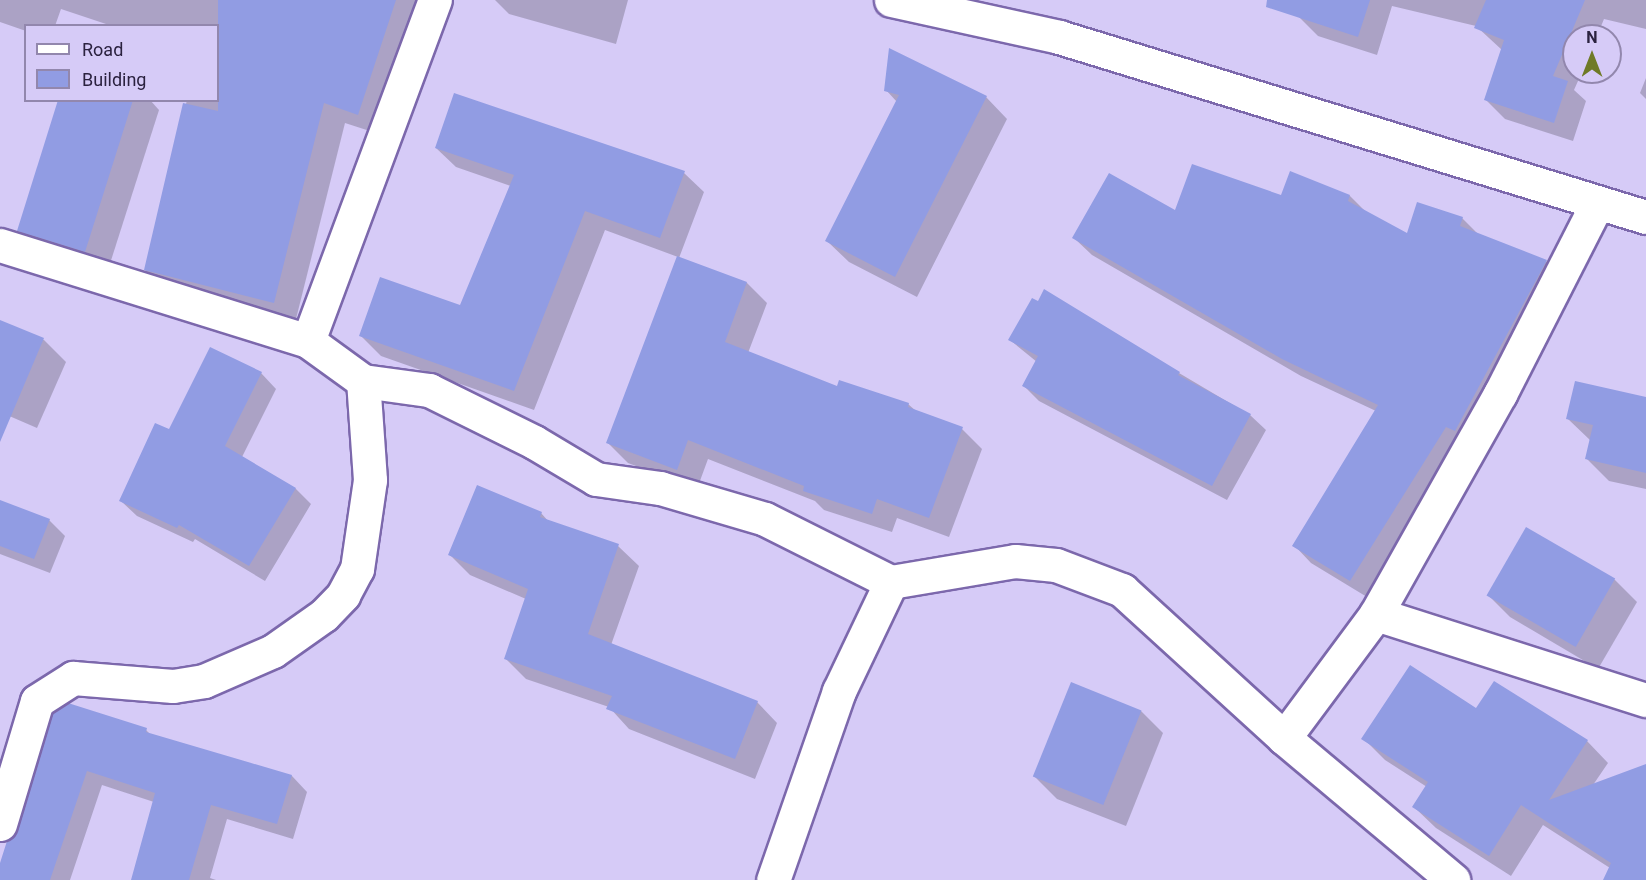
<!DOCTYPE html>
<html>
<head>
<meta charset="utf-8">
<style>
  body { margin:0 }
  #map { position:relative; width:1646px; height:880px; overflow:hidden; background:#d6cbf7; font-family:Roboto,sans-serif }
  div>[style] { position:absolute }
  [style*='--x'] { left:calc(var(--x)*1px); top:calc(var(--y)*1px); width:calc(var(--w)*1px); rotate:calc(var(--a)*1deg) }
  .shadow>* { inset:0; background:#0003 }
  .building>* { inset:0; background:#919ce3; transform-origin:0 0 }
  .roads { filter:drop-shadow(2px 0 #7c68ac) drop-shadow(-2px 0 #7c68ac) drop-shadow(0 2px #7c68ac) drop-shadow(0 -2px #7c68ac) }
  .minor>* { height:33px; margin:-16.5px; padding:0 16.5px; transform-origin:16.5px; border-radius:16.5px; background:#fff }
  span { translate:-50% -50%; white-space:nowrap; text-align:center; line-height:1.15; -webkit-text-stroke:6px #d6cbf7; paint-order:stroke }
  .legend { position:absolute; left:24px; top:24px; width:195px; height:78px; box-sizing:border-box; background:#d6cbf7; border:2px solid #9287ad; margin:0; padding:8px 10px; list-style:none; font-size:18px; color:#2b223f }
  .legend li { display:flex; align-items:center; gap:12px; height:30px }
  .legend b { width:30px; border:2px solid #9287ad }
  .north { position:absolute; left:1562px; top:24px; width:60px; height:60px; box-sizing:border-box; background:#d6cbf7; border:2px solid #9287ad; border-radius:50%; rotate:0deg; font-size:16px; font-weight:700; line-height:24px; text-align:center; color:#2b223f }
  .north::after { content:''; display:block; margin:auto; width:21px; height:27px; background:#6f7a26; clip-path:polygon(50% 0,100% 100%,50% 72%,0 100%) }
</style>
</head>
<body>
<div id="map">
  <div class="shadow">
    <div style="clip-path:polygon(0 0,424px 0,379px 134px,345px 123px,295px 323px,166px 291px,145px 270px,187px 100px,218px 100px,218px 26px,112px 26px,61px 9px,55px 26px,26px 26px,26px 31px,0 22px)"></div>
    <div style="clip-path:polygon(495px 0,628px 0,616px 44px,509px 14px)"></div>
    <div style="clip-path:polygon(1269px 0,1646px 0,1646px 29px,1604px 19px,1597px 36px,1574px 36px,1574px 72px,1582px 72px,1574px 90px,1586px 101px,1573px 141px,1505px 119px,1486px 100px,1502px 50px,1476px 26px,1392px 6px,1377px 55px,1318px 36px,1299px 17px)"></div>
    <div style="clip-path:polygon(1646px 78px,1646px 99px,1640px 93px)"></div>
    <div style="clip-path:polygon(886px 90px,986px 97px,1007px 119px,917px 297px,849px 262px,827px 241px,897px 102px)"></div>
    <div style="clip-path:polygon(60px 100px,150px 100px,159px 110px,107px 273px,41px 252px,19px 230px)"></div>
    <div style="clip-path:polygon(436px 148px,684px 173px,704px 192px,679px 258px,747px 283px,767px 303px,748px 353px,838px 388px,908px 404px,916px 411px,962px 429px,982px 449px,949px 537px,897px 518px,892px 532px,824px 510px,815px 501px,708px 459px,697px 489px,628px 463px,608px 443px,678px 257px,605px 230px,534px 410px,381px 356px,361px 336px,461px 306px,511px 186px,456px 167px)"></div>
    <div style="clip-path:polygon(1282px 196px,1350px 196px,1367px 213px,1408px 235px,1462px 218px,1479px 235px,1546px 261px,1564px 279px,1367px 597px,1311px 563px,1294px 545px,1376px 411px,1301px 376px,1092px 255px,1074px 238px,1176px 212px)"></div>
    <div style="clip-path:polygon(0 321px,44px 340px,66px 362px,37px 428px,0 412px)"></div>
    <div style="clip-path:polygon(1010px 340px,1179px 373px,1250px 415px,1266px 430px,1227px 500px,1039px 401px,1024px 386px,1037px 362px)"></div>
    <div style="clip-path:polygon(261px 373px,276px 389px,242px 457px,296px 489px,311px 504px,265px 581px,195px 539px,193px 542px,137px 516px,121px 501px,170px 431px)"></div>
    <div style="clip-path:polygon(1646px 399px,1646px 489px,1609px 481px,1587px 459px,1591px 441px,1568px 419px)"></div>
    <div style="clip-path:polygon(0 502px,49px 520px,65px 536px,50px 573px,0 554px)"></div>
    <div style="clip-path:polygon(541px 513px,549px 522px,618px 546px,639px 566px,611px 645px,757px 702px,777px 723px,755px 779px,629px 729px,609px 707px,526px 679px,505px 658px,526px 599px,470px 575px,449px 554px)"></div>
    <div style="clip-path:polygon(1527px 529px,1615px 580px,1637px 602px,1598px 669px,1510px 617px,1488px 595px)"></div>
    <div style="clip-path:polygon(1476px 710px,1587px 741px,1608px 763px,1593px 785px,1646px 766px,1646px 880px,1605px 880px,1610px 868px,1543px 825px,1511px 876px,1436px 828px,1414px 807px,1427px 787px,1385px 760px,1363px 738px)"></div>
    <div style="clip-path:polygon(1141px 711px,1163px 733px,1126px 826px,1057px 799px,1035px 777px)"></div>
    <div style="clip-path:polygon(54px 714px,146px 730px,152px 736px,292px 776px,307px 792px,293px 839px,227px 819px,210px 878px,216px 880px,133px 880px,154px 802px,102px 785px,70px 880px,3px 880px,0 867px,19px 830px)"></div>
  </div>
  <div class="building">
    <div style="clip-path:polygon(218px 0,396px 0,358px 115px,324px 103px,274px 303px,144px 270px,183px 103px,218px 111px)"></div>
    <div style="clip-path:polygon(1267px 0,1370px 0,1358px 37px,1266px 7px)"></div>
    <div style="clip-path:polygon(1486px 0,1585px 0,1553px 76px,1568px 81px,1554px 123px,1484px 100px,1504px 40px,1474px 28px)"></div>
    <div style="clip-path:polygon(889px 48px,987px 96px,895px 277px,825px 241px,899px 95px,884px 91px)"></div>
    <div style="clip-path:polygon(454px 93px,685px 171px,660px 238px,585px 211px,514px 391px,359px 336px,380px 277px,460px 305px,514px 175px,435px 148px)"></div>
    <div style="clip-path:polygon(58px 100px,133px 100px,85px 252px,17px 231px)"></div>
    <div style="clip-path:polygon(1192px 164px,1281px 195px,1290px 171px,1350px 195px,1348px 201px,1407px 233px,1417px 202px,1463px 217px,1460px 226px,1547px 260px,1455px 431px,1446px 427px,1350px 581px,1292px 546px,1378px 405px,1282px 359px,1072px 238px,1109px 173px,1175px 210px)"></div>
    <div style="clip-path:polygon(677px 256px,747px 282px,725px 342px,837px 386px,839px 380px,909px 403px,908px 407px,963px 427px,929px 518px,877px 499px,872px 514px,803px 491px,804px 486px,688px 440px,677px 470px,606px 443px)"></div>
    <div style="clip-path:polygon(1044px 289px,1180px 372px,1178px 375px,1251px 414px,1212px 486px,1022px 386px,1038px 356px,1008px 340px,1032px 298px,1038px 301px)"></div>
    <div style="clip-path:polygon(0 320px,44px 338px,0 442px)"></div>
    <div style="clip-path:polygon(210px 347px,262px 372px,225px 446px,296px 488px,249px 566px,179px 525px,177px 528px,119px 501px,155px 423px,169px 429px)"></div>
    <div style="clip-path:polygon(1575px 381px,1646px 397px,1646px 473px,1585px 459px,1593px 425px,1566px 419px)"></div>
    <div style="clip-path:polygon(477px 485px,542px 512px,540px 517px,619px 544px,588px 634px,758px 701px,735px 759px,606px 709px,612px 696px,504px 659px,528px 589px,448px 555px)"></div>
    <div style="clip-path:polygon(0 500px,50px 519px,34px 559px,0 546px)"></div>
    <div style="left:1526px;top:527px;width:103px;height:79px;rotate:30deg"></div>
    <div style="clip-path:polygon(1410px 665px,1476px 708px,1494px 681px,1588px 740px,1549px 800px,1646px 764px,1646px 880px,1603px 880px,1611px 863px,1521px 805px,1489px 856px,1412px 807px,1428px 782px,1361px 739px)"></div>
    <div style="left:1071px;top:682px;width:76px;height:102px;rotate:22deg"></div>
    <div style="clip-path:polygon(68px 703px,147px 728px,146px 732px,292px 775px,277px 824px,211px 805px,189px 880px,131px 880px,155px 793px,87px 771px,50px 880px,0 880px,0 863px,7px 841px,18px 829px,53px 713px)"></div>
  </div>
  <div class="roads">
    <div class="minor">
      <div style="--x:891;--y:0;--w:172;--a:12.4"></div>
      <div style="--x:1059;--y:37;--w:614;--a:17.05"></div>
      <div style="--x:0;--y:245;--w:323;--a:17.3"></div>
      <div style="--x:308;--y:341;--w:364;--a:-69.6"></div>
      <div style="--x:363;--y:381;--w:67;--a:7.8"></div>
      <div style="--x:429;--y:390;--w:117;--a:26.3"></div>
      <div style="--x:534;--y:442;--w:72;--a:30.8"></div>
      <div style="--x:596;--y:479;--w:65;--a:8"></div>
      <div style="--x:660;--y:488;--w:109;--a:16.4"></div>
      <div style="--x:765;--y:519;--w:141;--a:26.6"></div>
      <div style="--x:891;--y:582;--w:121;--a:115.5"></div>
      <div style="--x:839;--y:691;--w:200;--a:109.2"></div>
      <div style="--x:891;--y:582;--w:126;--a:-9.6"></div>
      <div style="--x:1015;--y:561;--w:41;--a:5.6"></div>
      <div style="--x:1056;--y:565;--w:71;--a:20.7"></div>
      <div style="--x:1122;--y:590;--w:219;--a:42.4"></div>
      <div style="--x:1284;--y:738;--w:154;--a:-53.4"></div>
      <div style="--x:1376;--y:614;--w:253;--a:-60.6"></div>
      <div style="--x:1500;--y:394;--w:213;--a:-63"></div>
      <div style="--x:1376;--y:614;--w:283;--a:17.7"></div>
      <div style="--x:1284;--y:738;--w:221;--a:40"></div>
      <div style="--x:0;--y:824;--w:128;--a:-73.3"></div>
      <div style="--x:37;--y:701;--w:43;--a:-32.6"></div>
      <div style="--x:73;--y:678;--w:100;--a:4.6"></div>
      <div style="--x:173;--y:686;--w:31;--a:-9"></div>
      <div style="--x:204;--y:681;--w:75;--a:-23.5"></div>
      <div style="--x:273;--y:651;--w:62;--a:-35.2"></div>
      <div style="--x:324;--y:615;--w:28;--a:-46"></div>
      <div style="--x:343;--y:595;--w:30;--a:-62"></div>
      <div style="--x:357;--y:569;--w:90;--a:-81.7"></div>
      <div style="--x:370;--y:480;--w:99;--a:-94"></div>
      <div style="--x:363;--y:381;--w:68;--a:-144"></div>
    </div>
  </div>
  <ul class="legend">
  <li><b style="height:8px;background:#fff"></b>Road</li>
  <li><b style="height:16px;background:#919ce3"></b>Building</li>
  </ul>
  <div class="north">N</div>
</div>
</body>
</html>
